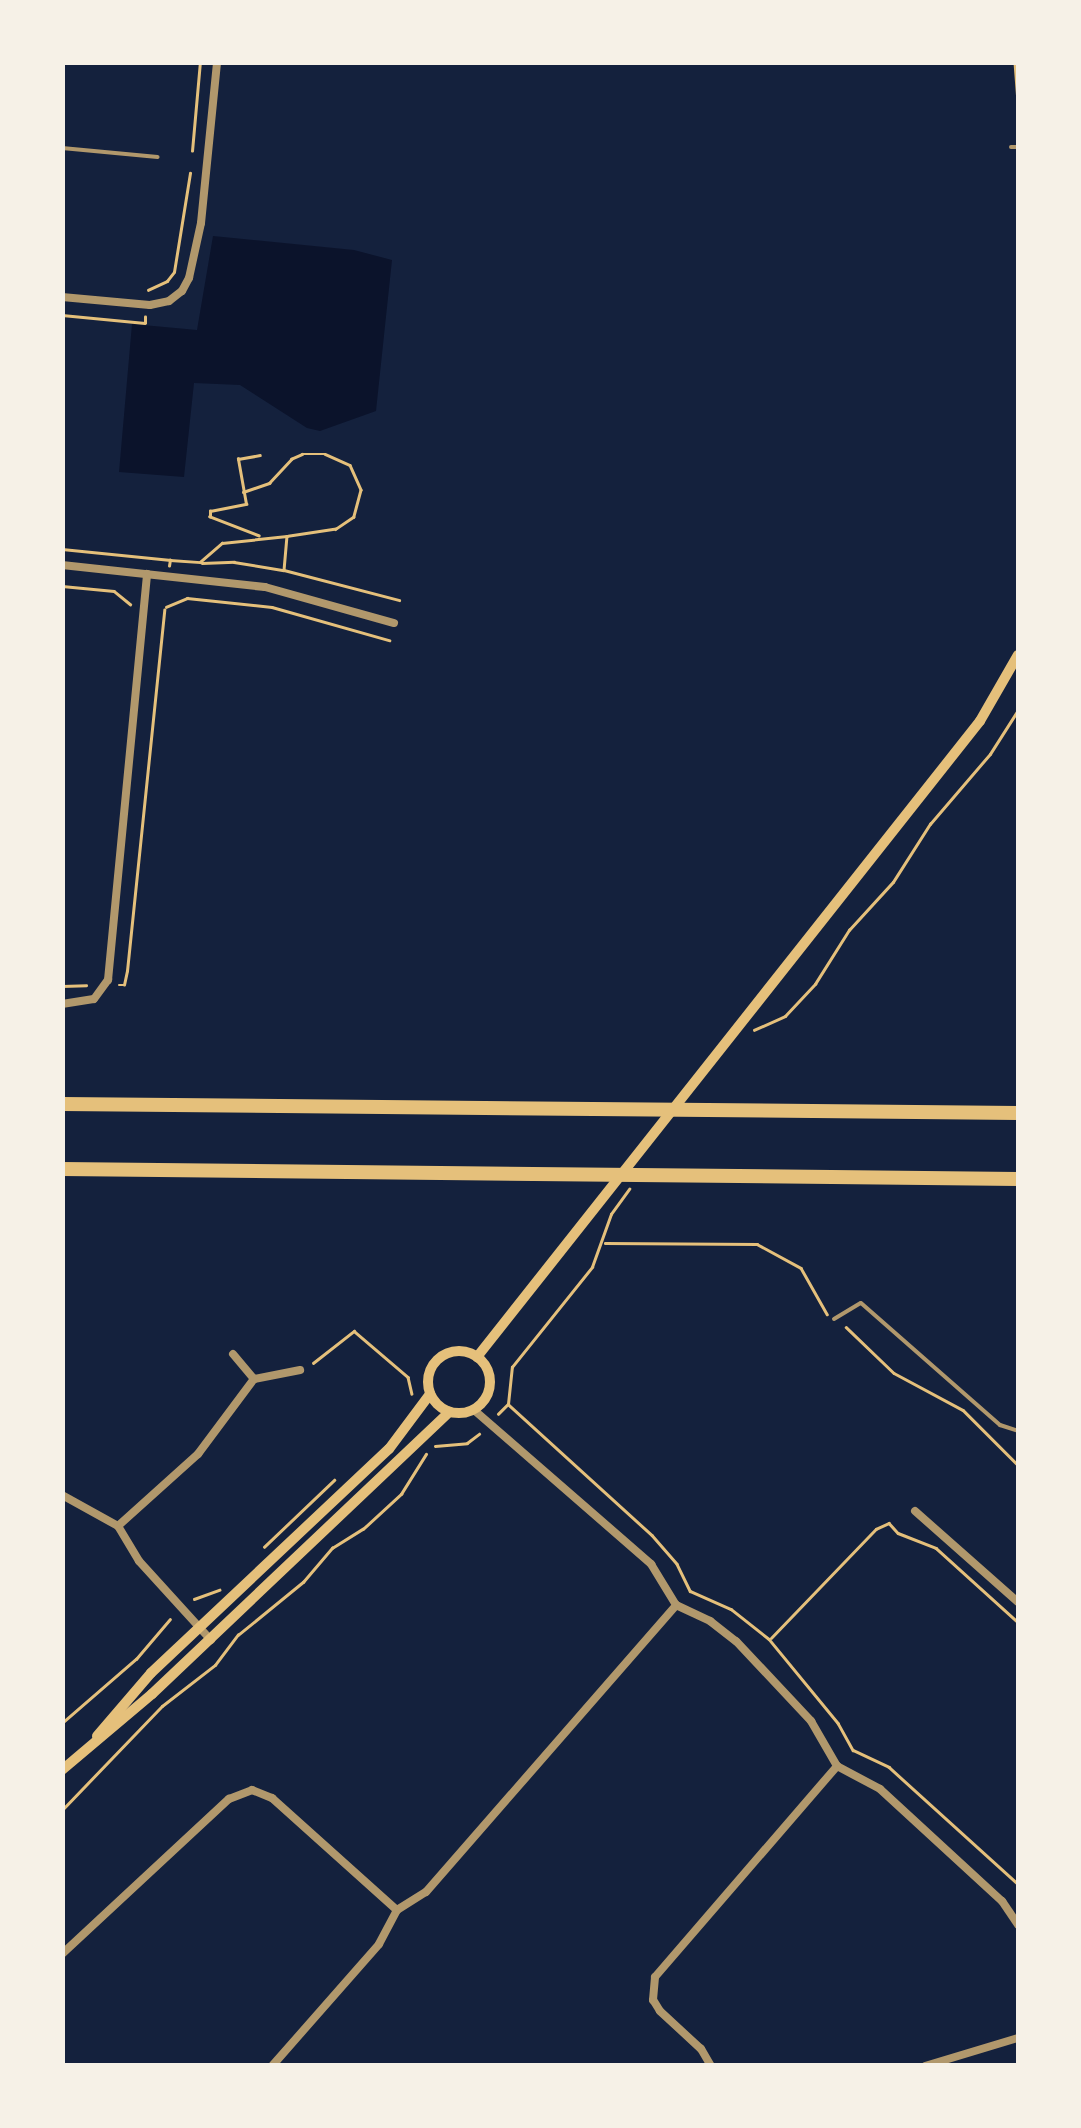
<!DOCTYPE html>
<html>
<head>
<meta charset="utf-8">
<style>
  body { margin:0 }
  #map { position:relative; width:1081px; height:2128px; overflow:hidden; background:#14213d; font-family:"Work Sans",sans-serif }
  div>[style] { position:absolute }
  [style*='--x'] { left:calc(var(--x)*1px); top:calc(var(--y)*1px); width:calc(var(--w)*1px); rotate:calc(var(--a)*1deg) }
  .water>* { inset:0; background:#0b132b }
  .path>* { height:2.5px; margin:-1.25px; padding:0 1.25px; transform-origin:1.25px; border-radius:1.25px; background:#e5c07b }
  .service>* { height:4px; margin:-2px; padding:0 2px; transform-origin:2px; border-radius:2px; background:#b1986c }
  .minor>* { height:8px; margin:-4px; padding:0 4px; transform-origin:4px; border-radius:4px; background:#b1986c }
  .secondary>* { height:10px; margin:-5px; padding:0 5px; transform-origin:5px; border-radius:5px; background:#e5c07b }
  .secondary>.ring { margin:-5px; padding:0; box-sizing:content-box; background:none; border:10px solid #e5c07b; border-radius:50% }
  .motorway>* { height:14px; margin:-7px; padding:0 7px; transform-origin:7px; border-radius:7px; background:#e5c07b }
  span { translate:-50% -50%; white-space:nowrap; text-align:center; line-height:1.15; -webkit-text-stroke:10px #f6f1e7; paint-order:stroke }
  .frame { position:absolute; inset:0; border:65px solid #f6f1e7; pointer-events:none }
</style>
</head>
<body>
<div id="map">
  <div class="water">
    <div style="clip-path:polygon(213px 236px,354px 250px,392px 260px,376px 411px,320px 431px,307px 428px,240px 385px,194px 383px,184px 477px,119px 472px,132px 324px,197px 330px)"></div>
  </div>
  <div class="path">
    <div style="--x:1015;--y:62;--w:40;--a:85.7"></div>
    <div style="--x:192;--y:151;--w:89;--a:-84.9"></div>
    <div style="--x:148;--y:290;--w:21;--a:-25"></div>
    <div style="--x:167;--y:281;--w:11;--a:-52"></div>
    <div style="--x:174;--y:272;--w:100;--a:-80.8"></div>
    <div style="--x:62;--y:315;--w:83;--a:5.5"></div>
    <div style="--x:145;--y:323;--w:6;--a:-90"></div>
    <div style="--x:243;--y:492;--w:28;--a:-19"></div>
    <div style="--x:269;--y:483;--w:33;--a:-47"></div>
    <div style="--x:291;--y:459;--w:12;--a:-24"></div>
    <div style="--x:302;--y:454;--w:23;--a:0"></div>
    <div style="--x:325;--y:454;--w:27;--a:24"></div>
    <div style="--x:350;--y:465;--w:27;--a:66"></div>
    <div style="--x:361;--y:490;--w:28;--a:105"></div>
    <div style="--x:354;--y:517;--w:22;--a:146"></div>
    <div style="--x:336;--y:529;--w:48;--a:171.5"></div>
    <div style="--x:259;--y:536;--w:53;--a:-158.8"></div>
    <div style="--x:210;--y:517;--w:6;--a:-90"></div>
    <div style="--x:210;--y:511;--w:37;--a:-11"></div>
    <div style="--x:246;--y:504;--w:46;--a:-100.1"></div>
    <div style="--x:238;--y:459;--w:22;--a:-10"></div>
    <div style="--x:62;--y:549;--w:109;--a:5.8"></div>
    <div style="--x:202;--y:563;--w:32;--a:-2"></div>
    <div style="--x:234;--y:562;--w:50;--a:9.3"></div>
    <div style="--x:169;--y:566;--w:6;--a:-81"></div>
    <div style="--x:170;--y:560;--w:30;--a:4"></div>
    <div style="--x:200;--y:562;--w:29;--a:-41"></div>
    <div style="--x:222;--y:543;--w:65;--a:-6.1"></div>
    <div style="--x:287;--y:536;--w:34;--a:95"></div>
    <div style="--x:284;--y:570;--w:119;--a:14.6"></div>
    <div style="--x:62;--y:586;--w:52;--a:5.5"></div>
    <div style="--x:114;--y:591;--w:21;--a:39"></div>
    <div style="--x:166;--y:607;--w:23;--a:-23"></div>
    <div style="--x:187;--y:598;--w:85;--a:6"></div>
    <div style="--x:272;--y:607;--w:122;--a:15.8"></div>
    <div style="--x:119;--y:985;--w:5;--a:0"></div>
    <div style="--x:124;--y:985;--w:14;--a:-78"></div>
    <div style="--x:127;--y:971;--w:363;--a:-84.1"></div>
    <div style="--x:62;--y:986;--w:24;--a:-2"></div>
    <div style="--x:754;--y:1030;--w:34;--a:-24"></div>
    <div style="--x:785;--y:1016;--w:44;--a:-46.8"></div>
    <div style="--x:815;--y:984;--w:64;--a:-57.8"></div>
    <div style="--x:849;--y:930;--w:65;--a:-47.5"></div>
    <div style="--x:893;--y:882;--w:69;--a:-57.5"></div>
    <div style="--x:930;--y:824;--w:92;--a:-49.4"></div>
    <div style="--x:990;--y:754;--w:52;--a:-57.5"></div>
    <div style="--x:605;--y:1243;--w:152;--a:0.4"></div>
    <div style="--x:757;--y:1244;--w:50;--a:28.6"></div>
    <div style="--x:801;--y:1268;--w:53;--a:60.5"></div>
    <div style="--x:846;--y:1327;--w:66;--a:43.8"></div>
    <div style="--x:894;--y:1373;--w:78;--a:28.2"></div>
    <div style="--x:963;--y:1410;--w:78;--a:45"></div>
    <div style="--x:313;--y:1363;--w:52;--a:-38"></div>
    <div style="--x:354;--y:1331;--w:71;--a:40.4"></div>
    <div style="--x:408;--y:1377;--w:17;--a:77"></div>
    <div style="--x:509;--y:1405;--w:193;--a:42.3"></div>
    <div style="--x:652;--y:1535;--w:38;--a:49"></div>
    <div style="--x:677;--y:1564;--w:30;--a:64"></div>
    <div style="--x:690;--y:1591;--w:45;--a:23.7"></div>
    <div style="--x:731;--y:1609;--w:48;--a:38.3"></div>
    <div style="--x:769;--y:1639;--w:109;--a:50.6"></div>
    <div style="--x:838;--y:1723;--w:31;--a:61"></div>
    <div style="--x:853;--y:1750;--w:40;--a:25"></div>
    <div style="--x:889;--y:1767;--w:174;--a:42.2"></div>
    <div style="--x:498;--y:1414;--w:14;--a:-45"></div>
    <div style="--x:508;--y:1404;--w:37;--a:-84"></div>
    <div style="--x:512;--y:1367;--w:128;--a:-51.3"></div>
    <div style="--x:592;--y:1267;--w:56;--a:-70.3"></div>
    <div style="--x:611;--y:1214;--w:31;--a:-54"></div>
    <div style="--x:435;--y:1446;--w:32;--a:-5"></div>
    <div style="--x:467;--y:1443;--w:15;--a:-37"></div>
    <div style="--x:264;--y:1547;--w:97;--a:-43.7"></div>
    <div style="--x:194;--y:1599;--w:27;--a:-20"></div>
    <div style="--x:771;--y:1638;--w:151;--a:-46.1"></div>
    <div style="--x:876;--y:1529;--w:14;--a:-25"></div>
    <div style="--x:889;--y:1523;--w:13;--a:48"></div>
    <div style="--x:898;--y:1533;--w:41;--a:21.5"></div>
    <div style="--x:936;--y:1548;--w:110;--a:42.1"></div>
    <div style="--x:62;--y:1723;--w:98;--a:-40.9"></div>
    <div style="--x:136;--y:1659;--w:52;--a:-49.6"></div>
    <div style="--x:62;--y:1810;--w:144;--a:-46.1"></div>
    <div style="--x:162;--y:1706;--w:67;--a:-37.7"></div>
    <div style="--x:215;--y:1665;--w:38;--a:-53"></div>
    <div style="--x:238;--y:1635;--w:84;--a:-39.2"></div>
    <div style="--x:303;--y:1582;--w:45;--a:-49.5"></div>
    <div style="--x:332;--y:1548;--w:36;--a:-32"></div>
    <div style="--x:363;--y:1529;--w:52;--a:-42.6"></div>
    <div style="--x:401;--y:1494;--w:47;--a:-58"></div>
  </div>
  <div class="service">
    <div style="--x:1011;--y:147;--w:7;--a:0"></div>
    <div style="--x:62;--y:148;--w:96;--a:5.4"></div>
    <div style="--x:834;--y:1319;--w:31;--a:-31"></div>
    <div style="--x:861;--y:1303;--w:185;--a:41.3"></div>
    <div style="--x:1000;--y:1425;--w:19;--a:18"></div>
  </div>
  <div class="minor">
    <div style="--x:62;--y:297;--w:88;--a:5.2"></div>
    <div style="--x:150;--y:305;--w:19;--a:-12"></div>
    <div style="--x:169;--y:301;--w:16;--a:-38"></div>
    <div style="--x:182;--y:291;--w:15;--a:-62"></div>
    <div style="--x:189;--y:278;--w:56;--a:-77.7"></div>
    <div style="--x:201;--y:223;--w:162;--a:-84.3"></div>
    <div style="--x:62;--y:565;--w:204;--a:6.2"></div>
    <div style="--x:265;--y:587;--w:134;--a:15.6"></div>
    <div style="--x:62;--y:1004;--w:32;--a:-9"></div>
    <div style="--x:94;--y:999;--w:24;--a:-54"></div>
    <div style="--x:108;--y:980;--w:408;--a:-84.5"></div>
    <div style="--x:233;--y:1354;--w:33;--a:50"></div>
    <div style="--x:474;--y:1410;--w:235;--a:41"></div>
    <div style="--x:651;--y:1564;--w:48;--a:58.6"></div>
    <div style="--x:676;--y:1605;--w:38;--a:25"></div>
    <div style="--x:710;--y:1621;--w:33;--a:38"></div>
    <div style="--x:736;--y:1641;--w:110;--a:46.8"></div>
    <div style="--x:811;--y:1721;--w:52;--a:60"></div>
    <div style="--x:837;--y:1766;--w:49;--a:28.1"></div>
    <div style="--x:880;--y:1789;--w:166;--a:42.6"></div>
    <div style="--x:1002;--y:1901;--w:29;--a:56"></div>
    <div style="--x:62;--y:1495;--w:64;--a:29"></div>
    <div style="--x:118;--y:1526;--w:41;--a:59"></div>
    <div style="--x:139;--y:1561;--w:107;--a:47.7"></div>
    <div style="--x:915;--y:1511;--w:137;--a:41.5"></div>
    <div style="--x:118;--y:1526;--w:108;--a:-42"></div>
    <div style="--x:198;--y:1454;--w:94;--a:-53.3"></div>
    <div style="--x:254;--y:1379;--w:47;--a:-11.1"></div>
    <div style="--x:397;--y:1910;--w:34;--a:-32"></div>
    <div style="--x:426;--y:1892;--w:381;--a:-48.9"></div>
    <div style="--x:62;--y:1954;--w:228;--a:-42.9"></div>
    <div style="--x:229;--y:1799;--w:25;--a:-21"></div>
    <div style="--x:252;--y:1790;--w:22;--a:22"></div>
    <div style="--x:272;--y:1798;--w:168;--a:41.9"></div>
    <div style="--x:272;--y:2066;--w:162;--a:-48.7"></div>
    <div style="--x:379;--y:1944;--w:38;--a:-62"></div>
    <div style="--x:711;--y:2066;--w:20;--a:-120"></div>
    <div style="--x:701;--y:2049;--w:56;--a:-137.2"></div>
    <div style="--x:660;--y:2011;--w:13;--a:-122"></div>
    <div style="--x:653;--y:2000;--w:23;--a:-85"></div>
    <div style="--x:655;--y:1977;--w:279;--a:-49.2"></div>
    <div style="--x:925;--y:2066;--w:97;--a:-16.8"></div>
  </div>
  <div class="secondary">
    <div class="ring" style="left:428px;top:1351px;width:52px;height:52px"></div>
    <div style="--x:477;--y:1357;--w:811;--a:-51.66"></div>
    <div style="--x:980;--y:721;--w:76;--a:-60.1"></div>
    <div style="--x:97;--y:1736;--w:83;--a:-49.4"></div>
    <div style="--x:151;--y:1673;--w:327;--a:-43.3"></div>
    <div style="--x:389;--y:1449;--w:69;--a:-53.3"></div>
    <div style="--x:62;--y:1770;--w:118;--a:-40.2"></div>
    <div style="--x:152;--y:1694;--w:410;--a:-43.5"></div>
  </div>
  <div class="motorway">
    <div style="--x:62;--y:1104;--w:956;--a:0.54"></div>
    <div style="--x:62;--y:1169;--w:956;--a:0.6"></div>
  </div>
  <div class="frame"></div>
</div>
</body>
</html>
